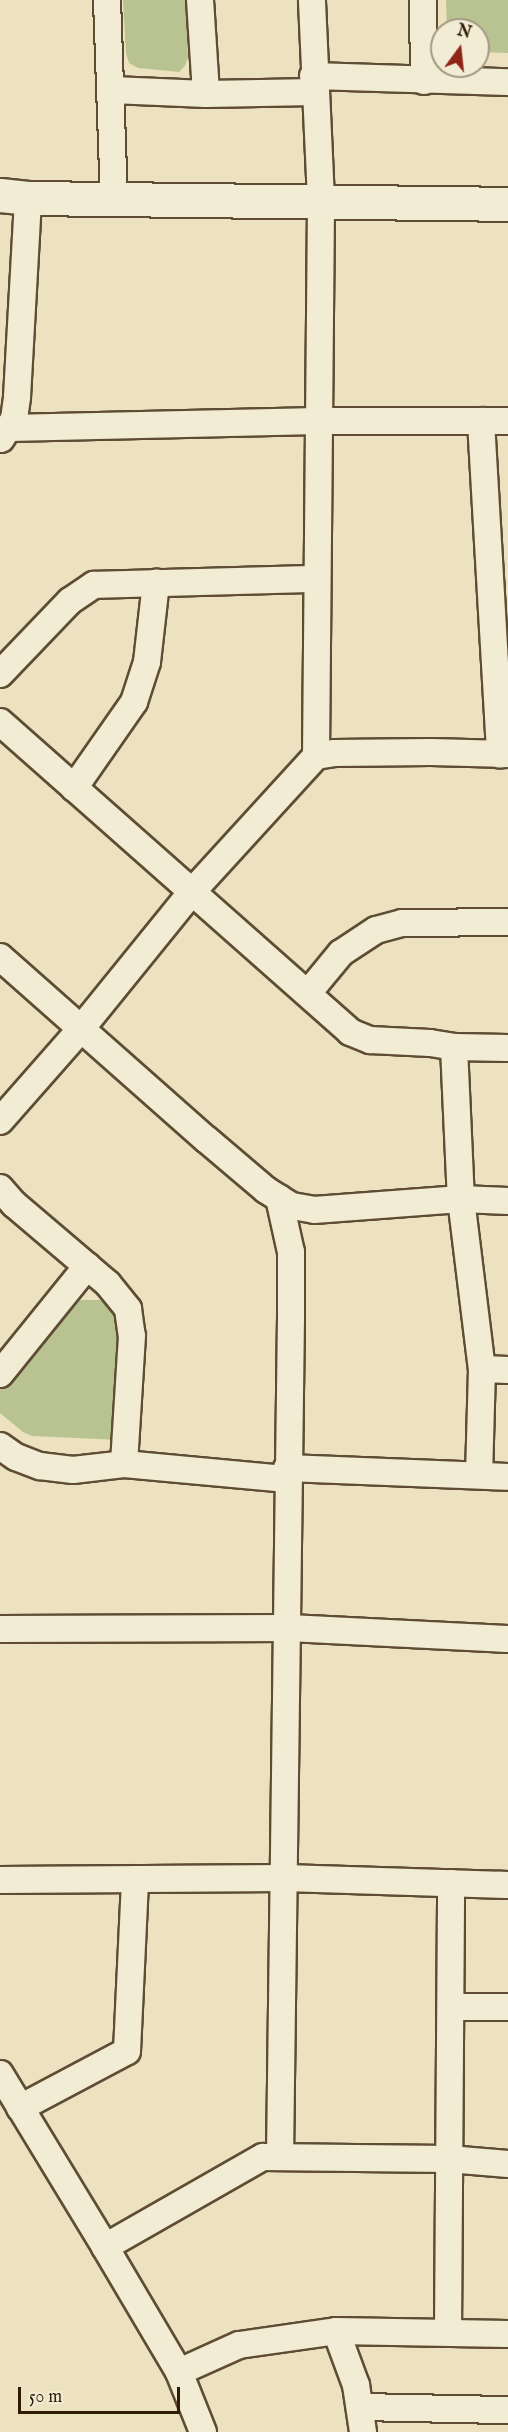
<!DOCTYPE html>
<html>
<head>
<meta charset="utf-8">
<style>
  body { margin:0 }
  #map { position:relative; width:508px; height:2432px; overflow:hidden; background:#ece2bf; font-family:"IM FELL English",serif }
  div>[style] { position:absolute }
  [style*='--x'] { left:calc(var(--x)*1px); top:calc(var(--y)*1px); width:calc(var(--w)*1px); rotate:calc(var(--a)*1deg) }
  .green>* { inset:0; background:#b9c391 }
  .roads { filter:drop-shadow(2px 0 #5e4d34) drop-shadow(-2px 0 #5e4d34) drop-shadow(0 2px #5e4d34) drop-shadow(0 -2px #5e4d34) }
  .street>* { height:26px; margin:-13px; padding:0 13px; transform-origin:13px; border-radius:13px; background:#f3ecd5 }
  .secondary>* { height:33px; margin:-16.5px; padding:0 16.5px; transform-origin:16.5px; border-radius:16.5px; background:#f3ecd5 }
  span { translate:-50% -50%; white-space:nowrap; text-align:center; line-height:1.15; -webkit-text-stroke:5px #f3ecd5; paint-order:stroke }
  .north { position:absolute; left:430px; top:18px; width:60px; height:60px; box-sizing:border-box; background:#f3ecd5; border:2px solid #a59882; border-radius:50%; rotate:15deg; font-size:16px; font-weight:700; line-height:24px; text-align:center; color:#2f1b06 }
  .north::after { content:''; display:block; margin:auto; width:21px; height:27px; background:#8f2418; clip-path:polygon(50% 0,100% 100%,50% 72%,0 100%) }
  .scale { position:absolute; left:18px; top:2387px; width:162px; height:27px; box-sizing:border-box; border:3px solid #2f1b06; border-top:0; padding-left:8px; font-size:18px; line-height:21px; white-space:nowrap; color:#2f1b06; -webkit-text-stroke:4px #f3ecd5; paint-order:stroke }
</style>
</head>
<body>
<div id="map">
  <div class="green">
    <div style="clip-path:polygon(123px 0,186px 0,188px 57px,185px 66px,179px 72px,138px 68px,129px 63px,126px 53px)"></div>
    <div style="clip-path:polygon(446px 0,508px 0,508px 53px,478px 52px,478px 30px,447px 30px)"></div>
    <div style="clip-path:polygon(81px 1300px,104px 1300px,124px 1313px,120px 1440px,32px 1436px,23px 1432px,0 1413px,0 1386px,69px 1305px)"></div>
  </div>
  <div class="roads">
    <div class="street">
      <div style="--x:107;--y:0;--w:198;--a:88"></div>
      <div style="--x:200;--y:0;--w:94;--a:86.3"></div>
      <div style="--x:423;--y:0;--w:81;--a:89.3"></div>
      <div style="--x:313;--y:76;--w:195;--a:1.8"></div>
      <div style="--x:112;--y:90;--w:94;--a:2.4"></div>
      <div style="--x:206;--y:94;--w:109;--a:-1.1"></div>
      <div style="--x:481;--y:421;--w:334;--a:86.7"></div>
      <div style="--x:9;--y:428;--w:309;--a:-1.3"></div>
      <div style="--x:318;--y:421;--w:190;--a:0"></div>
      <div style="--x:1;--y:439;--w:24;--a:-57"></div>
      <div style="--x:14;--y:419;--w:22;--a:-82"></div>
      <div style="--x:17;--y:397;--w:199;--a:-86.8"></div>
      <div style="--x:0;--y:674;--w:101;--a:-46.2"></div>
      <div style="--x:70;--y:601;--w:29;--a:-34"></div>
      <div style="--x:94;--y:585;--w:221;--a:-1.6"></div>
      <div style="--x:0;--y:722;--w:468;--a:41.5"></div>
      <div style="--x:350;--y:1032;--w:22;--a:22"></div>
      <div style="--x:370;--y:1040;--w:60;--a:2.9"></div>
      <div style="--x:430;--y:1043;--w:24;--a:9"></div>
      <div style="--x:454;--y:1047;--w:54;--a:1.1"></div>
      <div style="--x:316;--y:756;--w:18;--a:-9"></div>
      <div style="--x:334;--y:753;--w:97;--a:-0.6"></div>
      <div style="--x:431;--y:752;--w:77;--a:1.5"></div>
      <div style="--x:74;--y:788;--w:105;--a:-55.1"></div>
      <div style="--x:134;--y:702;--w:42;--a:-72"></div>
      <div style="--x:147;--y:662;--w:80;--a:-83.5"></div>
      <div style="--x:0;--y:957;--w:275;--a:41.5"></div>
      <div style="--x:206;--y:1139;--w:79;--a:40.4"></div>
      <div style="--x:266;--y:1190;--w:31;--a:32"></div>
      <div style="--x:292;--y:1206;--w:22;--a:10"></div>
      <div style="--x:314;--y:1210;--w:147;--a:-4.3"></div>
      <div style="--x:461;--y:1199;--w:47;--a:2.4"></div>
      <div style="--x:308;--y:993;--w:52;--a:-50.5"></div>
      <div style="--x:341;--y:953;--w:42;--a:-33.3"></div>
      <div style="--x:376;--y:930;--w:27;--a:-15"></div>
      <div style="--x:402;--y:923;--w:106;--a:-0.5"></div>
      <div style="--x:454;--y:1047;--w:152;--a:87.4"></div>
      <div style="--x:461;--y:1199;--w:171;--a:83"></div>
      <div style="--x:482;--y:1369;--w:106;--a:91.6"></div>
      <div style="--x:0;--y:1121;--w:121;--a:-48.7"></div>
      <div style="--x:80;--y:1030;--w:176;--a:-51"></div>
      <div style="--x:191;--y:893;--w:185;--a:-47.6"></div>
      <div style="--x:316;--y:756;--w:556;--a:-89.48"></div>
      <div style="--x:321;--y:200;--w:200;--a:-92.6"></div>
      <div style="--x:0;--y:1188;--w:21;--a:49"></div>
      <div style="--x:14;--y:1204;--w:123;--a:40.4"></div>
      <div style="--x:108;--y:1284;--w:32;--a:51"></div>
      <div style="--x:128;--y:1309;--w:27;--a:82"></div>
      <div style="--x:132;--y:1336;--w:128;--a:93.6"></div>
      <div style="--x:279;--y:1198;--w:55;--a:77.5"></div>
      <div style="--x:291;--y:1252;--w:65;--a:90"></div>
      <div style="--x:291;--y:1317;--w:840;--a:90.75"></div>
      <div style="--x:482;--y:1369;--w:26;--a:2"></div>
      <div style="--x:0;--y:1374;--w:139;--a:-51.1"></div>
      <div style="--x:0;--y:1446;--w:19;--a:35"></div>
      <div style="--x:16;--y:1457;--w:26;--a:21"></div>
      <div style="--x:40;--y:1466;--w:33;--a:7"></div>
      <div style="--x:73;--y:1470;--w:51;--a:-6.7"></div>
      <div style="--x:124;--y:1464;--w:164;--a:5.3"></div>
      <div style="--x:287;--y:1468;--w:221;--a:2.3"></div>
      <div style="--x:0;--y:1629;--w:289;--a:-0.2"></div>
      <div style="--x:289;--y:1628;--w:219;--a:2.9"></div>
      <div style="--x:0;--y:1880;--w:285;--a:-0.4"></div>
      <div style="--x:285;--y:1878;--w:223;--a:1.8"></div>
      <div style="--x:451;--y:2007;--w:57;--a:0"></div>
      <div style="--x:0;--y:2074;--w:202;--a:58.7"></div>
      <div style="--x:20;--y:2108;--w:121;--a:-28"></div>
      <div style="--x:127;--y:2051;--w:172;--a:-87.3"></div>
      <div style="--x:336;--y:2331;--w:58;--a:69.7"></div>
      <div style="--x:356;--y:2385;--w:48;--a:81.5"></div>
      <div style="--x:448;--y:2331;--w:448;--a:-89.6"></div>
      <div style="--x:179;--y:2372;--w:145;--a:-120.6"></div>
      <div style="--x:105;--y:2247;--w:182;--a:-29.7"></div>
      <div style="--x:263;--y:2157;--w:186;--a:0.6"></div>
      <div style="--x:449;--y:2159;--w:59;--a:4.8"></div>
      <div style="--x:360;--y:2407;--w:148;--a:1.2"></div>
      <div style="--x:203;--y:2432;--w:65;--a:-111.8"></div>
      <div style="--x:179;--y:2372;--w:66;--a:-24.2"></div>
      <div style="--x:239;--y:2345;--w:98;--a:-8.2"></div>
      <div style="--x:336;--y:2331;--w:172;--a:1"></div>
    </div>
    <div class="secondary">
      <div style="--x:0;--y:195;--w:28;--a:6"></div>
      <div style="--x:28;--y:198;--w:480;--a:0.7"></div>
    </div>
  </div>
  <div class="north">N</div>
  <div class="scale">50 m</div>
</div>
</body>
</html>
